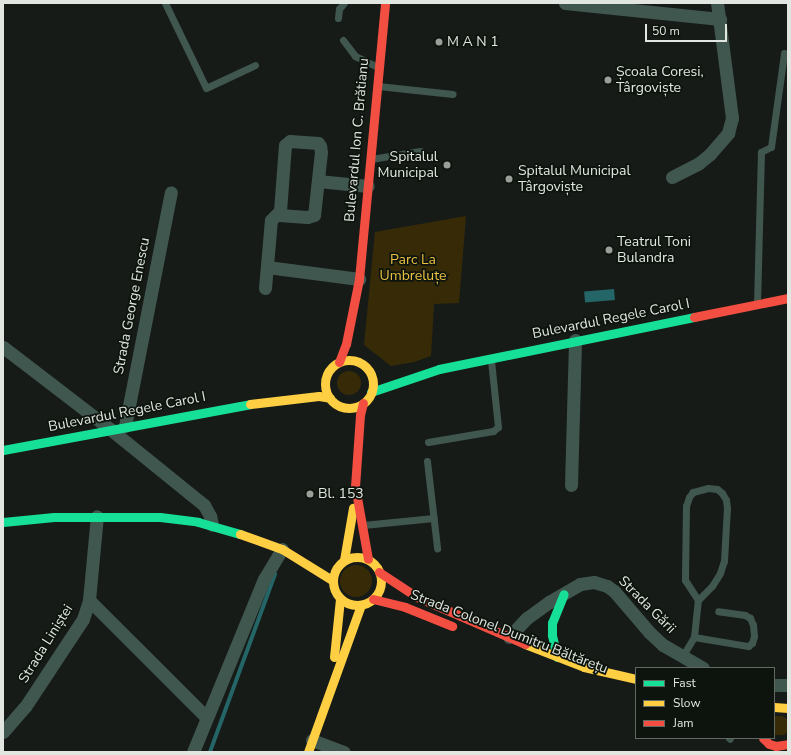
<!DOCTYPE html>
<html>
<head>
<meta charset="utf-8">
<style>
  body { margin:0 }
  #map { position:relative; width:791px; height:755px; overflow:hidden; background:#171b17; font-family:"Nunito Sans",sans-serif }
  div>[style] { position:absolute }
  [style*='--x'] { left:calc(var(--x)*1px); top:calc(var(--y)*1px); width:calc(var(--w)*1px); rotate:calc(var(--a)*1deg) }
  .green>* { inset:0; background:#372b07 }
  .round { border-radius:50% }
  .water>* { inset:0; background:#246668; transform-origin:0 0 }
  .stream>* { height:3.5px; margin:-1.75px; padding:0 1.75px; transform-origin:1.75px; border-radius:1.75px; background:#246668 }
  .lane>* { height:7px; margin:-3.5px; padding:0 3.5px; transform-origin:3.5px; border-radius:3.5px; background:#405750 }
  .street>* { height:13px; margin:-6.5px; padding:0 6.5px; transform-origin:6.5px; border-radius:6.5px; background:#405750 }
  .fast>* { height:9px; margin:-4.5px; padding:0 4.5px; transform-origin:4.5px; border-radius:4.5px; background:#16e098 }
  .slow>* { height:9px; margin:-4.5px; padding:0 4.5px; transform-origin:4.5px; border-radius:4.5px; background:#ffcf43 }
  .slow>.ring { margin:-4.5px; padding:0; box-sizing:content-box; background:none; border:9px solid #ffcf43; border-radius:50% }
  .jam>* { height:9px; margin:-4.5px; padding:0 4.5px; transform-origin:4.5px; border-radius:4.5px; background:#f24e42 }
  .dots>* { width:11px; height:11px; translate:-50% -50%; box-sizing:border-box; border:2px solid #0d140d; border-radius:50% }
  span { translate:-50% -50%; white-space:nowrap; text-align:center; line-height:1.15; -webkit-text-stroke:3.5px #0d140d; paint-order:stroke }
  .poi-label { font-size:14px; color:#e1e6e1 }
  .left { translate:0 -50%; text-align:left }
  .right { translate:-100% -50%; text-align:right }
  .street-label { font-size:14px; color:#e1e6e1 }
  .park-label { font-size:14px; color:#ebc141 }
  .frame { position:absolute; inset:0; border:4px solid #e1e6e1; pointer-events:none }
  .legend { position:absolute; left:635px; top:667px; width:140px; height:72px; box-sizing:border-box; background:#0d140d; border:1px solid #626862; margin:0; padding:5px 7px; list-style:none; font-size:12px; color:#e1e6e1 }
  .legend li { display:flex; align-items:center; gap:8px; height:20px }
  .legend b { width:20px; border:1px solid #626862 }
  .scale { position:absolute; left:645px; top:24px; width:82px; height:18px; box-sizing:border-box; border:2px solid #e1e6e1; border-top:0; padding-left:5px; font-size:12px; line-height:14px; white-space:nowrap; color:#e1e6e1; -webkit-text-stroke:3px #0d140d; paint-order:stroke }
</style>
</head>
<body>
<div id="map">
  <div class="green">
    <div style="clip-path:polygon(466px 216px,459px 303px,434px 304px,431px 356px,414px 362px,391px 366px,364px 345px,375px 232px)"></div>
    <div class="round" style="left:337px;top:371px;width:24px;height:24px"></div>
    <div class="round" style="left:340px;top:565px;width:32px;height:32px"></div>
    <div style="clip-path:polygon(776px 716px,783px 716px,788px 720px,788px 731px,784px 735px,774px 735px,774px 717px)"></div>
  </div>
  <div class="water">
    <div style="left:614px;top:289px;width:11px;height:30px;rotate:85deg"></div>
  </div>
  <div class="stream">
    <div style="--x:210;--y:752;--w:189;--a:-69.9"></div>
  </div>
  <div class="lane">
    <div style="--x:165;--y:3;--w:94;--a:64.2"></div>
    <div style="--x:206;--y:88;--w:54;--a:-25.1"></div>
    <div style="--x:338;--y:18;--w:9;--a:-84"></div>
    <div style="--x:339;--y:9;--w:8;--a:-50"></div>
    <div style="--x:343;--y:40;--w:20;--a:53"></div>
    <div style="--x:355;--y:56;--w:25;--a:26"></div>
    <div style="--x:378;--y:86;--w:75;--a:6.1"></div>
    <div style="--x:371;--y:159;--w:50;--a:-9.3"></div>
    <div style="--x:757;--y:304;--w:152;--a:-88.5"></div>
    <div style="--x:761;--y:152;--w:11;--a:-27"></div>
    <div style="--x:771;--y:147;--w:95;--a:-82.1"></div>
    <div style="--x:428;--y:442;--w:66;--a:-9.6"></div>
    <div style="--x:493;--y:431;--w:6;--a:-39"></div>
    <div style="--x:498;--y:427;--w:67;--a:-96"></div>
    <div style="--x:427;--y:461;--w:88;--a:83.4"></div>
    <div style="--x:363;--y:525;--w:71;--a:-5.6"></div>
    <div style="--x:694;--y:637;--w:55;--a:9.5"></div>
    <div style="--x:748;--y:646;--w:5;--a:-37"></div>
    <div style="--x:752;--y:643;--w:7;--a:-74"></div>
    <div style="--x:754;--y:636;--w:11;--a:-95"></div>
    <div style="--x:753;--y:625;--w:8;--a:-113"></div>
    <div style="--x:750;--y:618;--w:6;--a:-149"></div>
    <div style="--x:745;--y:615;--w:27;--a:-172"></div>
    <div style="--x:682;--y:657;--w:23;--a:-59"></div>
    <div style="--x:694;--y:637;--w:37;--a:-84"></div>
    <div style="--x:698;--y:600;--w:20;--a:-45"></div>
    <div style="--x:712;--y:586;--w:15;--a:-58"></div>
    <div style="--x:720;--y:573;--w:13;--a:-72"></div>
    <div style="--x:724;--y:561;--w:53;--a:-86.8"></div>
    <div style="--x:727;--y:508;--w:8;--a:-97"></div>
    <div style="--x:726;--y:500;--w:8;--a:-120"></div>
    <div style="--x:722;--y:493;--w:6;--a:-141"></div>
    <div style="--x:717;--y:489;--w:9;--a:-174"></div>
    <div style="--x:708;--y:488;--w:16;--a:165"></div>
    <div style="--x:693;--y:492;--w:6;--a:129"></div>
    <div style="--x:689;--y:497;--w:9;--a:108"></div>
    <div style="--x:686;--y:506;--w:74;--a:90.8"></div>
    <div style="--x:685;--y:580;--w:24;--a:57"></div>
    <div style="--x:729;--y:738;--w:1;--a:45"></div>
  </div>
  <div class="street">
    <div style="--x:565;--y:3;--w:156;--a:5.9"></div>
    <div style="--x:672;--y:177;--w:30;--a:-27"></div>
    <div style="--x:699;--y:163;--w:14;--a:-39"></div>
    <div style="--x:710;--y:154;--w:28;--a:-49"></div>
    <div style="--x:728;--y:133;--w:16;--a:-75"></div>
    <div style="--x:732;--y:118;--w:116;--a:-97.4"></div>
    <div style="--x:318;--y:181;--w:50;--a:5.7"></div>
    <div style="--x:267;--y:267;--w:93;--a:7.4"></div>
    <div style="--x:265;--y:288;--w:68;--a:-85"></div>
    <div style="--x:271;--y:220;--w:13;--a:-45"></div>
    <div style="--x:280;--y:211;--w:66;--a:-85.7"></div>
    <div style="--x:285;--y:145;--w:6;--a:-39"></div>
    <div style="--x:290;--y:141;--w:28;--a:4"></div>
    <div style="--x:318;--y:143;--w:4;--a:56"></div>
    <div style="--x:320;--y:146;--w:6;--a:81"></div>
    <div style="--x:321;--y:152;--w:63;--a:96.3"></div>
    <div style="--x:314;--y:215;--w:7;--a:164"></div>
    <div style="--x:307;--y:217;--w:28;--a:-176"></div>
    <div style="--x:3;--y:347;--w:135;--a:37.5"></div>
    <div style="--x:110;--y:429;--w:121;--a:39"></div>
    <div style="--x:204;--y:505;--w:13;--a:61"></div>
    <div style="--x:210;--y:516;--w:9;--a:77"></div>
    <div style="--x:125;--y:426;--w:238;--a:-78.9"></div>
    <div style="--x:571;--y:485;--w:145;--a:-88.4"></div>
    <div style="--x:89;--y:600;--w:165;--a:45"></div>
    <div style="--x:509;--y:637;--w:26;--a:-47"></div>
    <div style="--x:527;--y:618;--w:27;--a:-36"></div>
    <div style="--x:549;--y:602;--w:36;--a:-30"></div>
    <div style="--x:580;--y:584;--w:14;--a:-8"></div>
    <div style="--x:594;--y:582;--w:14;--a:17"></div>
    <div style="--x:607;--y:586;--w:9;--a:36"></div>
    <div style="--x:614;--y:591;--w:54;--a:49.5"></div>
    <div style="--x:649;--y:632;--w:19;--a:43"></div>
    <div style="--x:663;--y:645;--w:46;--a:29.9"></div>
    <div style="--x:774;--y:685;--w:14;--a:0"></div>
    <div style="--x:3;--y:732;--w:33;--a:-49"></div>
    <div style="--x:25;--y:707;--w:105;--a:-56.6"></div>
    <div style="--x:83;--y:619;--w:20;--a:-72"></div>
    <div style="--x:89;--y:600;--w:84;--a:-84.6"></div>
    <div style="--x:312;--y:740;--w:34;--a:21"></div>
    <div style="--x:193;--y:752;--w:187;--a:-67.7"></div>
    <div style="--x:264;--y:579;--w:35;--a:-59"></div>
  </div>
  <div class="fast">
    <div style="--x:371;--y:392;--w:72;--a:-18.7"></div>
    <div style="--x:439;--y:369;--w:260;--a:-11.5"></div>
    <div style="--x:3;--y:450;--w:251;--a:-10.5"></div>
    <div style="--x:3;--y:522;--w:51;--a:-5.6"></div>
    <div style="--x:54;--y:517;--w:106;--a:0"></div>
    <div style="--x:160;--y:517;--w:38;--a:7"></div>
    <div style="--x:198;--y:522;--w:44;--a:15.9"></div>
    <div style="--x:557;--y:657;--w:23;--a:-103"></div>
    <div style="--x:552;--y:635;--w:12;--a:-90"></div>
    <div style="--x:552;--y:623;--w:31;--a:-68"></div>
  </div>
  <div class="slow">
    <div class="ring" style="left:325px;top:360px;width:39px;height:39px"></div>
    <div style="--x:250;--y:404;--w:69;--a:-6.6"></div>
    <div style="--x:319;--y:396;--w:11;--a:10"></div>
    <div style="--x:240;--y:534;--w:45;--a:19.7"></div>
    <div style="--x:282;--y:549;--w:59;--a:31.8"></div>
    <div class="ring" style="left:333px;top:557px;width:39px;height:39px"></div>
    <div style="--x:344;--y:560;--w:53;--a:-80.2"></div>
    <div style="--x:525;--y:644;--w:63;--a:21.3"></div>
    <div style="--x:584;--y:667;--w:53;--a:13"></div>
    <div style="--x:334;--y:657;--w:58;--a:-84.1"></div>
    <div style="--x:774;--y:707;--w:14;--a:4"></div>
    <div style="--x:308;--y:752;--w:156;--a:-70.2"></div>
  </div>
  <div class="jam">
    <div style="--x:694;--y:317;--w:96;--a:-11.4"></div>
    <div style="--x:339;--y:362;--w:19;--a:-69"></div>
    <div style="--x:346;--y:344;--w:66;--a:-78.7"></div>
    <div style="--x:359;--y:279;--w:277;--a:-84.6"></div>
    <div style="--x:363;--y:403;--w:12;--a:104"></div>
    <div style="--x:360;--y:415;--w:71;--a:94"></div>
    <div style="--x:355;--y:486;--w:74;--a:79.9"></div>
    <div style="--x:379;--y:572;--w:45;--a:33.3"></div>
    <div style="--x:417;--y:597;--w:118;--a:23.5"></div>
    <div style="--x:373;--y:599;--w:33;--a:14"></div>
    <div style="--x:405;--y:607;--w:51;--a:22"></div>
    <div style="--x:763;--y:738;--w:8;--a:45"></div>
    <div style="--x:769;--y:744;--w:7;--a:16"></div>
    <div style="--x:776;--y:746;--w:12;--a:-9"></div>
  </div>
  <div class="dots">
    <div style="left:439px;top:42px;background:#9a9f9a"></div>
    <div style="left:608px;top:80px;background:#9a9f9a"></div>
    <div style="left:447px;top:165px;background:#9a9f9a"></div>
    <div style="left:509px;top:179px;background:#9a9f9a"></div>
    <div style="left:609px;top:250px;background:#9a9f9a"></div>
    <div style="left:310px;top:494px;background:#9a9f9a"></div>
  </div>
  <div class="poi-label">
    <span class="left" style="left:447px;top:42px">M A N 1</span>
    <span class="left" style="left:616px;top:80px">Școala Coresi,<br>Târgoviște</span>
    <span class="right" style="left:438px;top:165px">Spitalul<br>Municipal</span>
    <span class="left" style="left:518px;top:179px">Spitalul Municipal<br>Târgoviște</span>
    <span class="left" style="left:617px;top:250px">Teatrul Toni<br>Bulandra</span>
    <span class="left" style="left:318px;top:494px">Bl. 153</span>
  </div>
  <div class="street-label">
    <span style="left:357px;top:140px;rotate:-85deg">Bulevardul Ion C. Brătianu</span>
    <span style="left:132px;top:306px;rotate:-79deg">Strada George Enescu</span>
    <span style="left:611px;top:319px;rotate:-11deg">Bulevardul Regele Carol I</span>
    <span style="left:127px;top:412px;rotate:-11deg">Bulevardul Regele Carol I</span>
    <span style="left:647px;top:605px;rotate:45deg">Strada Gării</span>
    <span style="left:509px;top:632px;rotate:21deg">Strada Colonel Dumitru Băltărețu</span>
    <span style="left:46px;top:644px;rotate:-58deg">Strada Liniștei</span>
  </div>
  <div class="park-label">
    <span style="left:413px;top:268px">Parc La<br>Umbreluțe</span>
  </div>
  <div class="frame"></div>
  <ul class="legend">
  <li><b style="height:5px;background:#16e098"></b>Fast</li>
  <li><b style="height:5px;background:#ffcf43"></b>Slow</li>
  <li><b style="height:5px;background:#f24e42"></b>Jam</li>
  </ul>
  <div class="scale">50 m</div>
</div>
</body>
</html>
